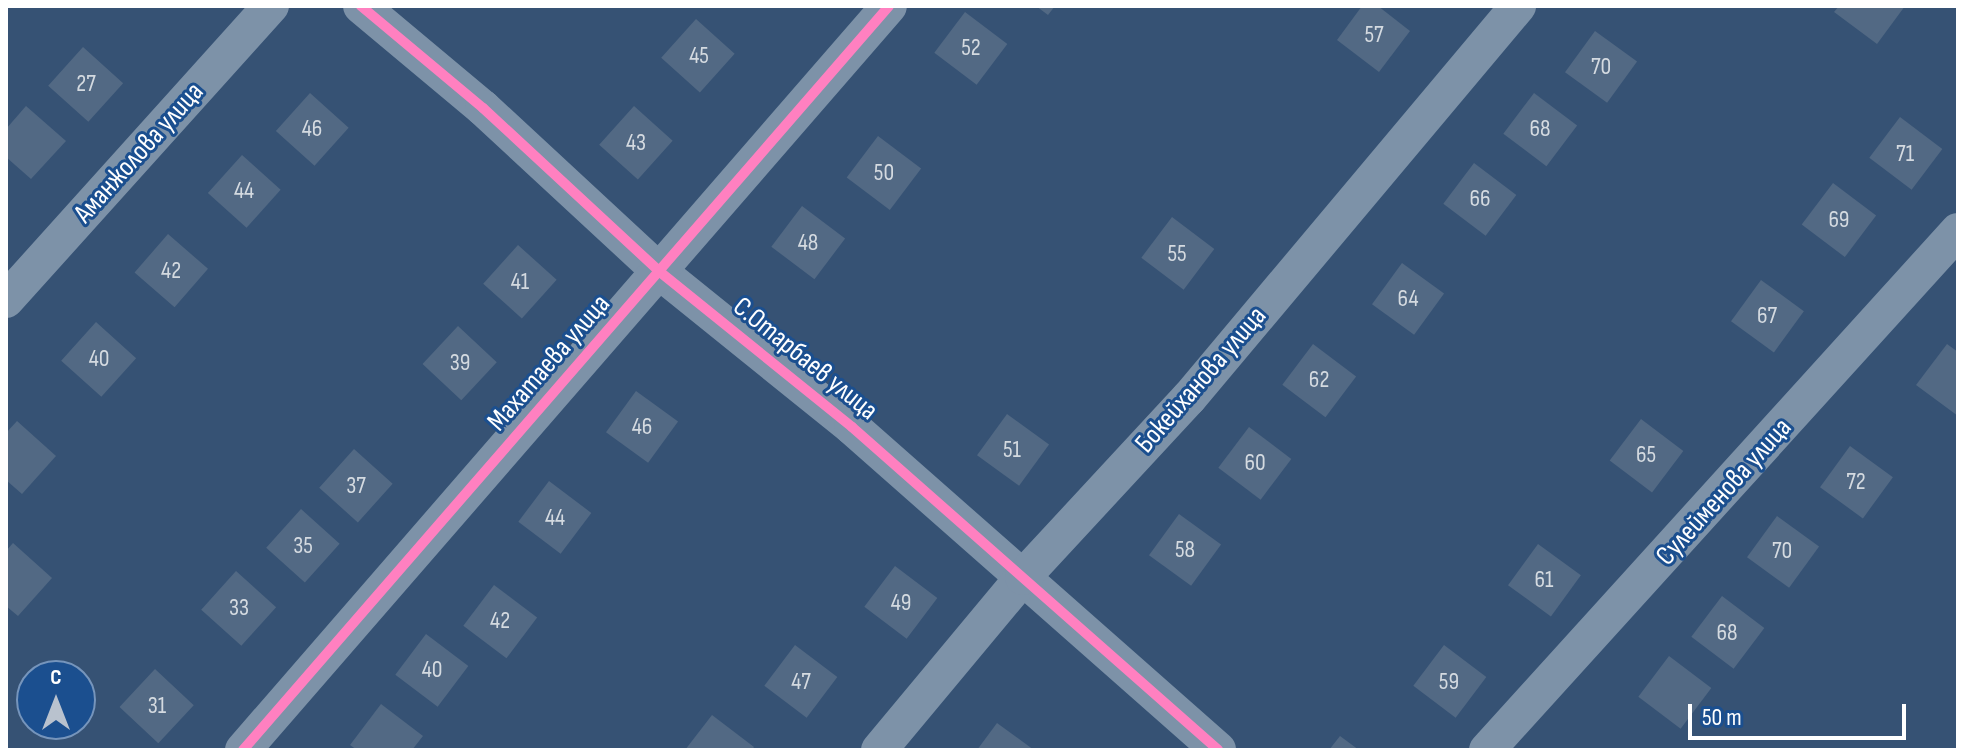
<!DOCTYPE html>
<html>
<head>
<meta charset="utf-8">
<style>
  body { margin:0 }
  #map { position:relative; width:1964px; height:756px; overflow:hidden; background:#365274; font-family:"Sofia Sans Condensed",sans-serif }
  div>[style] { position:absolute }
  [style*='--x'] { left:calc(var(--x)*1px); top:calc(var(--y)*1px); width:calc(var(--w)*1px); rotate:calc(var(--a)*1deg) }
  .building>* { inset:0; background:#526984; transform-origin:0 0 }
  .minor>* { height:36px; margin:-18px; padding:0 18px; transform-origin:18px; border-radius:18px; background:#7d92a8 }
  .cycleway>* { height:10px; margin:-5px; padding:0 5px; transform-origin:5px; border-radius:5px; background:#ff80c0 }
  span { translate:-50% -50%; white-space:nowrap; text-align:center; line-height:1.15; -webkit-text-stroke:6px #1b4f8f; paint-order:stroke }
  .number-label { font-size:24px; color:#d4dae0 }
  .number-label span { -webkit-text-stroke-width:0 }
  .street-label { font-size:28px; color:#fff }
  .frame { position:absolute; inset:0; border:8px solid #fff; pointer-events:none }
  .north { position:absolute; left:16px; top:660px; width:80px; height:80px; box-sizing:border-box; background:#1b4f8f; border:2px solid #7695bc; border-radius:50%; rotate:0deg; font-size:22px; font-weight:700; line-height:32px; text-align:center; color:#fff }
  .north::after { content:''; display:block; margin:auto; width:28px; height:36px; background:#b9c2ce; clip-path:polygon(50% 0,100% 100%,50% 72%,0 100%) }
  .scale { position:absolute; left:1688px; top:704px; width:218px; height:36px; box-sizing:border-box; border:4px solid #fff; border-top:0; padding-left:10px; font-size:24px; line-height:28px; white-space:nowrap; color:#fff; -webkit-text-stroke:6px #1b4f8f; paint-order:stroke }
</style>
</head>
<body>
<div id="map">
  <div class="building">
    <div style="clip-path:polygon(1036px 6px,1055px 6px,1048px 15px)"></div>
    <div style="clip-path:polygon(1362px 6px,1378px 6px,1410px 31px,1379px 72px,1337px 40px)"></div>
    <div style="clip-path:polygon(1839px 6px,1905px 6px,1877px 44px,1834px 12px)"></div>
    <div style="left:965px;top:12px;width:53px;height:51px;rotate:37deg"></div>
    <div style="left:696px;top:19px;width:52px;height:52px;rotate:42deg"></div>
    <div style="left:1595px;top:31px;width:52px;height:51px;rotate:36deg"></div>
    <div style="left:83px;top:47px;width:54px;height:52px;rotate:42deg"></div>
    <div style="left:310px;top:93px;width:52px;height:51px;rotate:42deg"></div>
    <div style="left:1534px;top:93px;width:54px;height:51px;rotate:37deg"></div>
    <div style="clip-path:polygon(26px 106px,66px 141px,31px 179px,6px 157px,6px 129px)"></div>
    <div style="left:634px;top:106px;width:52px;height:52px;rotate:42deg"></div>
    <div style="left:1900px;top:117px;width:53px;height:51px;rotate:37deg"></div>
    <div style="left:878px;top:136px;width:54px;height:52px;rotate:37deg"></div>
    <div style="left:242px;top:155px;width:52px;height:51px;rotate:42deg"></div>
    <div style="left:1474px;top:163px;width:53px;height:51px;rotate:37deg"></div>
    <div style="left:1833px;top:183px;width:54px;height:52px;rotate:37deg"></div>
    <div style="left:802px;top:206px;width:54px;height:51px;rotate:37deg"></div>
    <div style="left:1172px;top:217px;width:53px;height:51px;rotate:37deg"></div>
    <div style="left:168px;top:234px;width:53px;height:51px;rotate:41deg"></div>
    <div style="left:518px;top:245px;width:52px;height:52px;rotate:42deg"></div>
    <div style="left:1402px;top:263px;width:52px;height:51px;rotate:36deg"></div>
    <div style="left:1761px;top:280px;width:53px;height:51px;rotate:36deg"></div>
    <div style="left:96px;top:322px;width:54px;height:52px;rotate:42deg"></div>
    <div style="left:458px;top:326px;width:53px;height:52px;rotate:43deg"></div>
    <div style="left:1313px;top:344px;width:54px;height:51px;rotate:37deg"></div>
    <div style="clip-path:polygon(1947px 344px,1958px 352px,1958px 416px,1916px 385px)"></div>
    <div style="left:636px;top:391px;width:52px;height:51px;rotate:36deg"></div>
    <div style="left:1007px;top:414px;width:52px;height:51px;rotate:36deg"></div>
    <div style="left:1641px;top:419px;width:53px;height:52px;rotate:37deg"></div>
    <div style="clip-path:polygon(17px 421px,56px 456px,22px 494px,6px 480px,6px 433px)"></div>
    <div style="left:1249px;top:427px;width:53px;height:51px;rotate:37deg"></div>
    <div style="left:1850px;top:446px;width:53px;height:51px;rotate:36deg"></div>
    <div style="left:354px;top:449px;width:52px;height:52px;rotate:42deg"></div>
    <div style="left:549px;top:481px;width:53px;height:51px;rotate:37deg"></div>
    <div style="left:301px;top:509px;width:52px;height:52px;rotate:42deg"></div>
    <div style="left:1179px;top:514px;width:52px;height:51px;rotate:36deg"></div>
    <div style="left:1777px;top:516px;width:52px;height:51px;rotate:36deg"></div>
    <div style="clip-path:polygon(13px 543px,52px 578px,18px 616px,6px 606px,6px 551px)"></div>
    <div style="left:1538px;top:544px;width:53px;height:51px;rotate:36deg"></div>
    <div style="left:895px;top:566px;width:53px;height:51px;rotate:37deg"></div>
    <div style="left:236px;top:571px;width:54px;height:52px;rotate:42deg"></div>
    <div style="left:494px;top:585px;width:54px;height:51px;rotate:37deg"></div>
    <div style="left:1722px;top:596px;width:53px;height:51px;rotate:37deg"></div>
    <div style="left:426px;top:634px;width:53px;height:51px;rotate:37deg"></div>
    <div style="left:795px;top:645px;width:53px;height:51px;rotate:37deg"></div>
    <div style="left:1444px;top:645px;width:53px;height:51px;rotate:37deg"></div>
    <div style="left:1669px;top:656px;width:53px;height:51px;rotate:37deg"></div>
    <div style="left:155px;top:669px;width:53px;height:52px;rotate:43deg"></div>
    <div style="clip-path:polygon(381px 704px,423px 736px,412px 750px,357px 750px,350px 745px)"></div>
    <div style="clip-path:polygon(712px 715px,754px 747px,752px 750px,685px 750px)"></div>
    <div style="clip-path:polygon(997px 723px,1034px 750px,977px 750px)"></div>
    <div style="clip-path:polygon(1340px 736px,1359px 750px,1329px 750px)"></div>
  </div>
  <div class="minor">
    <div style="--x:361;--y:6;--w:159;--a:39.9"></div>
    <div style="--x:483;--y:108;--w:241;--a:42.8"></div>
    <div style="--x:660;--y:272;--w:247;--a:38.9"></div>
    <div style="--x:852;--y:427;--w:488;--a:41.4"></div>
    <div style="--x:6;--y:300;--w:396;--a:-48"></div>
    <div style="--x:243;--y:750;--w:985;--a:-49.03"></div>
    <div style="--x:879;--y:750;--w:225;--a:-50.2"></div>
    <div style="--x:1023;--y:577;--w:244;--a:-47.2"></div>
    <div style="--x:1189;--y:398;--w:512;--a:-49.99"></div>
    <div style="--x:1487;--y:750;--w:701;--a:-47.78"></div>
  </div>
  <div class="cycleway">
    <div style="--x:361;--y:6;--w:159;--a:39.9"></div>
    <div style="--x:483;--y:108;--w:241;--a:42.8"></div>
    <div style="--x:660;--y:272;--w:247;--a:38.9"></div>
    <div style="--x:852;--y:427;--w:488;--a:41.4"></div>
    <div style="--x:243;--y:750;--w:985;--a:-49.03"></div>
  </div>
  <div class="number-label">
    <span style="left:1374px;top:35px">57</span>
    <span style="left:971px;top:48px">52</span>
    <span style="left:699px;top:56px">45</span>
    <span style="left:1601px;top:67px">70</span>
    <span style="left:86px;top:84px">27</span>
    <span style="left:312px;top:129px">46</span>
    <span style="left:1540px;top:129px">68</span>
    <span style="left:636px;top:143px">43</span>
    <span style="left:1905px;top:154px">71</span>
    <span style="left:884px;top:173px">50</span>
    <span style="left:244px;top:191px">44</span>
    <span style="left:1480px;top:199px">66</span>
    <span style="left:1839px;top:220px">69</span>
    <span style="left:808px;top:243px">48</span>
    <span style="left:1177px;top:254px">55</span>
    <span style="left:171px;top:271px">42</span>
    <span style="left:520px;top:282px">41</span>
    <span style="left:1408px;top:299px">64</span>
    <span style="left:1767px;top:316px">67</span>
    <span style="left:99px;top:359px">40</span>
    <span style="left:460px;top:363px">39</span>
    <span style="left:1319px;top:380px">62</span>
    <span style="left:642px;top:427px">46</span>
    <span style="left:1012px;top:450px">51</span>
    <span style="left:1646px;top:455px">65</span>
    <span style="left:1255px;top:463px">60</span>
    <span style="left:1856px;top:482px">72</span>
    <span style="left:356px;top:486px">37</span>
    <span style="left:555px;top:518px">44</span>
    <span style="left:303px;top:546px">35</span>
    <span style="left:1185px;top:550px">58</span>
    <span style="left:1782px;top:551px">70</span>
    <span style="left:1544px;top:580px">61</span>
    <span style="left:901px;top:603px">49</span>
    <span style="left:239px;top:608px">33</span>
    <span style="left:500px;top:621px">42</span>
    <span style="left:1727px;top:633px">68</span>
    <span style="left:432px;top:670px">40</span>
    <span style="left:801px;top:682px">47</span>
    <span style="left:1449px;top:682px">59</span>
    <span style="left:157px;top:706px">31</span>
  </div>
  <div class="street-label">
    <span style="left:139px;top:153px;rotate:-48deg">Аманжолова улица</span>
    <span style="left:805px;top:359px;rotate:39deg">С.Отарбаев улица</span>
    <span style="left:549px;top:363px;rotate:-49deg">Махатаева улица</span>
    <span style="left:1201px;top:380px;rotate:-49deg">Бокейханова улица</span>
    <span style="left:1724px;top:492px;rotate:-48deg">Сулейменова улица</span>
  </div>
  <div class="frame"></div>
  <div class="north">С</div>
  <div class="scale">50 m</div>
</div>
</body>
</html>
